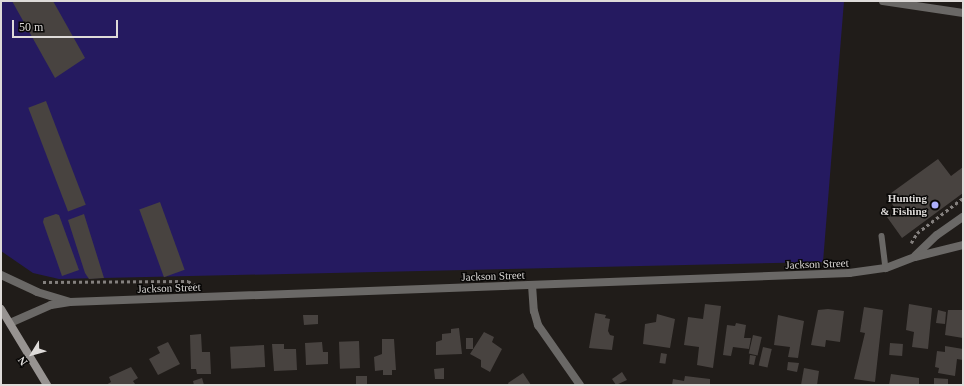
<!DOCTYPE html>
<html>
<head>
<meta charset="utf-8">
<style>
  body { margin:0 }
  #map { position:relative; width:964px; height:386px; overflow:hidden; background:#201c19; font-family:Georgia,serif }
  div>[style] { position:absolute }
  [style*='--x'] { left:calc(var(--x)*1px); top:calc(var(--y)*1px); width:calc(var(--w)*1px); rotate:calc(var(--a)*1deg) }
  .green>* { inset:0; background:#251a60 }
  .building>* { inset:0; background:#484340; transform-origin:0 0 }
  .path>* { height:2.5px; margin-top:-1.25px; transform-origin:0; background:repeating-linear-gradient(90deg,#84807e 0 3px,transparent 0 6px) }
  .service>* { height:5.5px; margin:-2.75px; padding:0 2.75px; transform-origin:2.75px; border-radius:2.75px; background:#6a6866 }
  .minor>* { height:8px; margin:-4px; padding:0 4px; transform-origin:4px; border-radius:4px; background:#6a6866 }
  .tertiary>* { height:8px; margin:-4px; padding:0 4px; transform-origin:4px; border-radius:4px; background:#6a6866 }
  .secondary>* { height:8px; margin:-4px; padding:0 4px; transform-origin:4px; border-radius:4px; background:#979391 }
  .dots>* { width:11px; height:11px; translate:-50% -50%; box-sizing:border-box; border:2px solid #080706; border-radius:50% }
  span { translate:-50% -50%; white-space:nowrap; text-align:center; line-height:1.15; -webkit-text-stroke:3px #080706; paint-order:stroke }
  .poi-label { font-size:11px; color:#dedbd9; font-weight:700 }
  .right { translate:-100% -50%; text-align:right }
  .street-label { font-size:11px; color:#dedbd9 }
  .frame { position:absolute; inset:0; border:2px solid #dedbd9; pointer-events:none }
  .north { position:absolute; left:12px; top:334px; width:40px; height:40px; -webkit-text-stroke:3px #080706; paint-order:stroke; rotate:233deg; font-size:11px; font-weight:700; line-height:16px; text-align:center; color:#dedbd9 }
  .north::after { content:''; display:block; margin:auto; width:14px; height:18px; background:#dedbd9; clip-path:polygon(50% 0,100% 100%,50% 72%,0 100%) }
  .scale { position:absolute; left:12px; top:20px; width:106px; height:18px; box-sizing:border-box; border:2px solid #dedbd9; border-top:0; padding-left:5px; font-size:12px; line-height:14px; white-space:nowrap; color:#dedbd9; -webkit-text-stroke:3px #080706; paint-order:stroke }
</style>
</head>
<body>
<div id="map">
  <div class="green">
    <div style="clip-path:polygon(1px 1px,844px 1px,823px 262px,59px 279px,33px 273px,1px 251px)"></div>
  </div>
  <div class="building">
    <div style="clip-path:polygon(12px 1px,53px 1px,85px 58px,55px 78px)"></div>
    <div style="left:46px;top:101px;width:111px;height:19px;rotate:69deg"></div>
    <div style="clip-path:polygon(938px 159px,951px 176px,963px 167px,963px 193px,902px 238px,887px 217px,896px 210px,887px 196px)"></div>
    <div style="left:160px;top:202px;width:72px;height:22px;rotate:70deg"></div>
    <div style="clip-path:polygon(56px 214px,59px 215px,79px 270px,62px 276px,43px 222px,44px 218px)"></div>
    <div style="clip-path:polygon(84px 214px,104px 278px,89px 279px,85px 273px,68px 220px)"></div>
    <div style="clip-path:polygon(705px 304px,721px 306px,713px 368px,697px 365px,699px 347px,684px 345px,688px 317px,703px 319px)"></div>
    <div style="clip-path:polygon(909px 304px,932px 308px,928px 349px,912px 347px,914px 332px,906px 330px)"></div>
    <div style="clip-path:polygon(864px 307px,883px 310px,875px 382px,854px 379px,865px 333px,860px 332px)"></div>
    <div style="clip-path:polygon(828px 309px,844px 311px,840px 342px,826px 340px,825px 347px,811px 345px,818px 310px)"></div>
    <div style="clip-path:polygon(938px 310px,946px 312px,945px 324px,936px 323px)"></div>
    <div style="clip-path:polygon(948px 310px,963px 310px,963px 338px,945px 335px)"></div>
    <div style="clip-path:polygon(595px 313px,606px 315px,605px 318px,610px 319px,608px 331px,610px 335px,614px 336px,612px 350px,589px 348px)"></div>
    <div style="clip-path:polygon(657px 314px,675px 319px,670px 348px,643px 344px,645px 324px,656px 322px)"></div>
    <div style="clip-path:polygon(303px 315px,318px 315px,318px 324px,304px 325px)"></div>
    <div style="clip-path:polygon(778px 315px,804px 321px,798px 358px,788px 357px,790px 347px,774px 345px)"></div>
    <div style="clip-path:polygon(736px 323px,746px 325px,744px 338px,751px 338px,749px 349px,733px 347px,731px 356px,723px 355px,727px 325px,735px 326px)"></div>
    <div style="clip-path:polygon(459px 328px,462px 354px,436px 355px,436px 342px,442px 340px,442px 334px,451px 333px,451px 329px)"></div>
    <div style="clip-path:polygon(484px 332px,494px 337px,492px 342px,502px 349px,490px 372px,481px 367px,481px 360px,470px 354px)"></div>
    <div style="clip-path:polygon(201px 334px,202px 352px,210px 352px,211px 374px,197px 374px,196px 369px,191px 369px,190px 335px)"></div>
    <div style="left:753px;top:335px;width:9px;height:19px;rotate:13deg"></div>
    <div style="left:466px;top:338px;width:7px;height:11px"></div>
    <div style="clip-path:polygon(382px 339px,394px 339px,396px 370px,392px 370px,392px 375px,383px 375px,383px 370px,375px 371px,374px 357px,382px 354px)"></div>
    <div style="left:359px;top:341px;width:27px;height:20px;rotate:88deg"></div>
    <div style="clip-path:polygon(168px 342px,180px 364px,158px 375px,149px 359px,160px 353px,157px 347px)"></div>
    <div style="clip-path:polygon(322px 342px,323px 352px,328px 352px,328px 364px,306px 365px,305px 343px)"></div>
    <div style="left:890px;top:343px;width:13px;height:12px;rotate:4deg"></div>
    <div style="clip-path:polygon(272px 344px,284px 344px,284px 349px,296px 349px,297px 370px,274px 371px)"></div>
    <div style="left:264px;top:345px;width:22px;height:34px;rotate:87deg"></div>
    <div style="clip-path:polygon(945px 346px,963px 349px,963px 360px,957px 359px,955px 376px,938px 373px,939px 368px,935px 367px,937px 351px,945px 352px)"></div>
    <div style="left:763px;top:347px;width:9px;height:19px;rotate:13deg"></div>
    <div style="left:661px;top:353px;width:6px;height:10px;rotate:9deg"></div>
    <div style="clip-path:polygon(750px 355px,756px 356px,754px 365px,749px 364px)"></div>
    <div style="clip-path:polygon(788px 362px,799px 363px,797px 372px,787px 370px)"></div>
    <div style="clip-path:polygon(131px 367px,138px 378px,133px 381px,135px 384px,106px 385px,111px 382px,109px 377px)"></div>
    <div style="clip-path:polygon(444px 368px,444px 379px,435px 379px,434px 369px)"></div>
    <div style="clip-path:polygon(804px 368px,819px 371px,817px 385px,801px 385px)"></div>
    <div style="clip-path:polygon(622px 372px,627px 380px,616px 385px,612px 379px)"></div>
    <div style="clip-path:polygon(523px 373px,531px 385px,509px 385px,508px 383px)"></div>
    <div style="clip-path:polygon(891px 374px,919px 378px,919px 385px,889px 385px)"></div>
    <div style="left:356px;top:376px;width:11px;height:9px"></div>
    <div style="clip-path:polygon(685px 376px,710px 379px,710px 385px,672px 385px,673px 379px,684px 381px)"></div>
    <div style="clip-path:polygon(202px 378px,204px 385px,194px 385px,193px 381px)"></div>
    <div style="clip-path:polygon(934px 378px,948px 379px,948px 385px,934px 385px)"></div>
  </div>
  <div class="path">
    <div style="--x:911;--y:243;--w:12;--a:-59"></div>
    <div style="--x:917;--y:233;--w:58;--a:-37.3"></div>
    <div style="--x:43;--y:282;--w:145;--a:-0.4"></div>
    <div style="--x:188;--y:281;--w:10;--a:29"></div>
  </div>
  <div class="service">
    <div style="--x:882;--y:236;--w:32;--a:83"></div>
  </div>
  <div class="minor">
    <div style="--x:883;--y:1;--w:81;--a:8.5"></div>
    <div style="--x:532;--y:285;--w:26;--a:86"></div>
    <div style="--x:534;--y:311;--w:15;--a:74"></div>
    <div style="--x:538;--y:325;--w:73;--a:55"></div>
  </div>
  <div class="tertiary">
    <div style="--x:915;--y:256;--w:30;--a:-44"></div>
    <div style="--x:937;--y:235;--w:32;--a:-35"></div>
    <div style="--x:1;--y:275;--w:40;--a:25"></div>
    <div style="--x:37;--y:292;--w:34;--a:17"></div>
    <div style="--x:10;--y:323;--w:45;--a:-23.7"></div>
    <div style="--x:51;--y:305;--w:19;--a:-9"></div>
    <div style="--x:70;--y:302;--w:780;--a:-2.13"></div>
    <div style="--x:849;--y:273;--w:37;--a:-8"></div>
    <div style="--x:886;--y:268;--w:31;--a:-21"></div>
    <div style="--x:915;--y:257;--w:49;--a:-14"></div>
  </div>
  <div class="secondary">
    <div style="--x:1;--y:309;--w:89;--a:58.8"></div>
  </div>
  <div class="dots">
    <div style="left:935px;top:205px;background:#adaffb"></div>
  </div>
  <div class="poi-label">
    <span class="right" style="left:927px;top:205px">Hunting<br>&amp; Fishing</span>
  </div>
  <div class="street-label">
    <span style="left:817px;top:264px;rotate:-2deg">Jackson Street</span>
    <span style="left:493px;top:276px;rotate:-2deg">Jackson Street</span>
    <span style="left:169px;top:288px;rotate:-2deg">Jackson Street</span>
  </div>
  <div class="frame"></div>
  <div class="north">N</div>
  <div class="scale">50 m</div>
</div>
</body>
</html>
